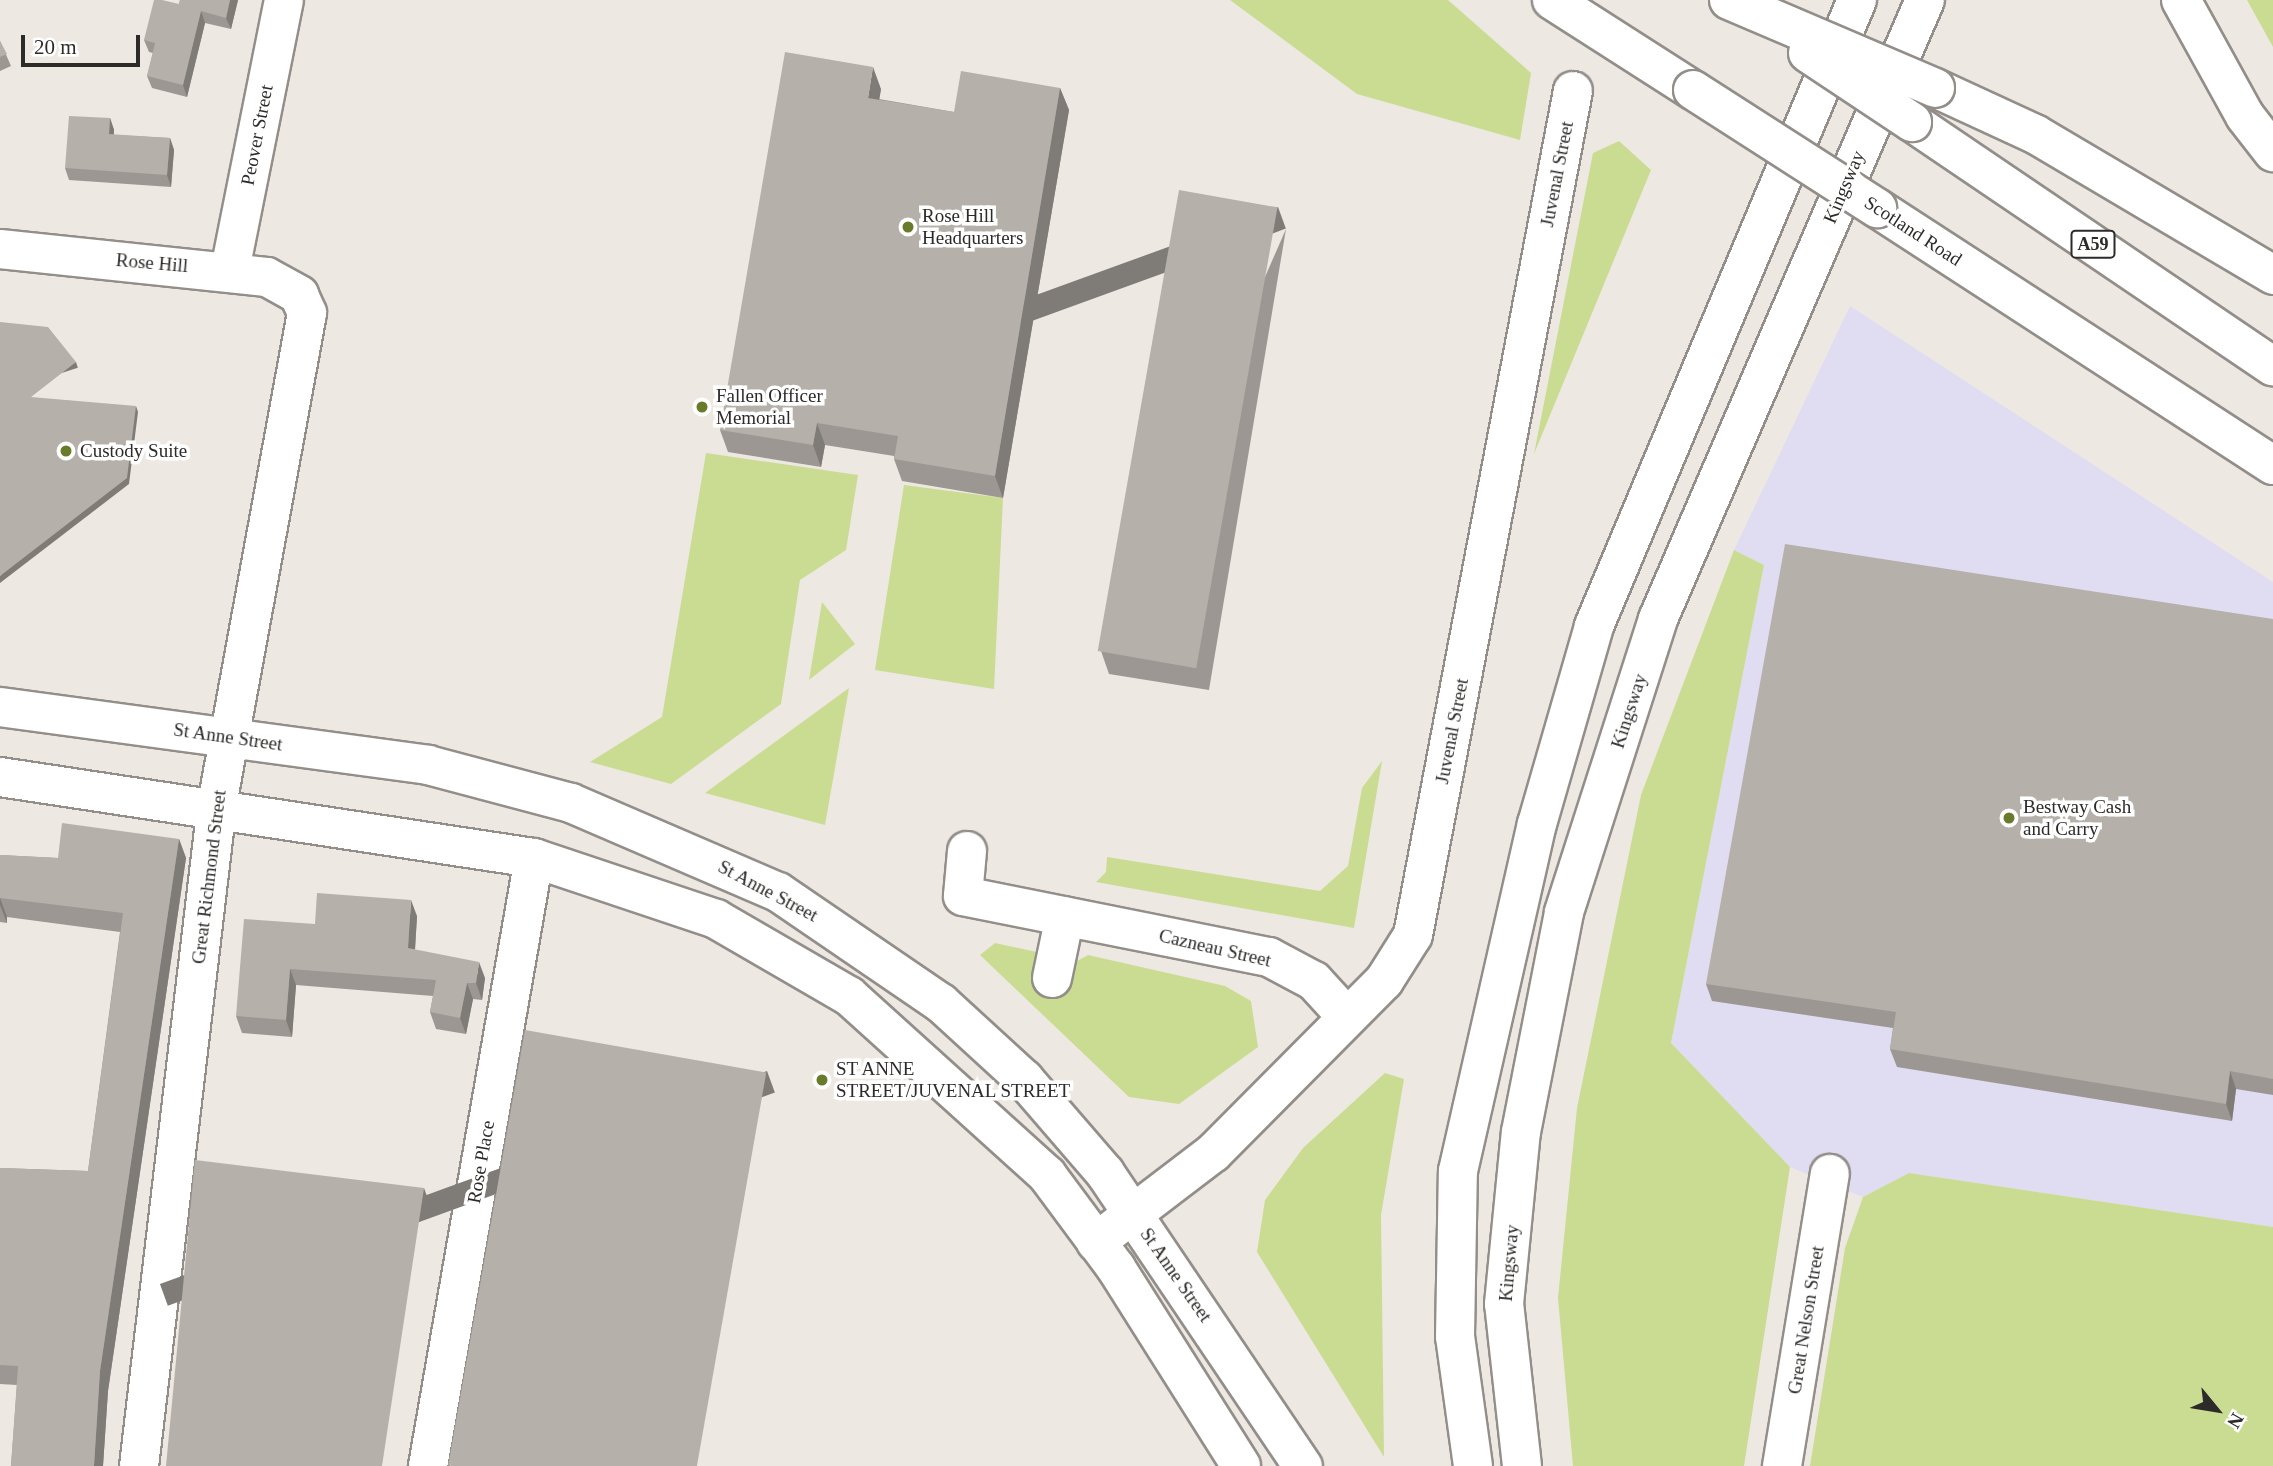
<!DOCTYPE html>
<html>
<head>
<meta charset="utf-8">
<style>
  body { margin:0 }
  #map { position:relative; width:2273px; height:1466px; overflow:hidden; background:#eee8e3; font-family:Georgia,serif }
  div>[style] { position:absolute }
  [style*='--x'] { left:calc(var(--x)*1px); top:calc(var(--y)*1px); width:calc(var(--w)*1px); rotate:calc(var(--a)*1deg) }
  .industrial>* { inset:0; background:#e0dcf2 }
  .green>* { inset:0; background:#c9dc91 }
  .roads { filter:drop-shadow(2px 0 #938e89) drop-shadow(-2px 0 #938e89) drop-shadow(0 2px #938e89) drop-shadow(0 -2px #938e89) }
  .street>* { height:38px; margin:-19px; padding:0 19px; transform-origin:19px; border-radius:19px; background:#fff }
  .secondary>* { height:38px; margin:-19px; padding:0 19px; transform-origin:19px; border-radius:19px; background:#fff }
  .highway>* { height:38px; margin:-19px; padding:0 19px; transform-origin:19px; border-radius:19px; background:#fff }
  .bridges { filter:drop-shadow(2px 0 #938e89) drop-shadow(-2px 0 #938e89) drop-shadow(0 2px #938e89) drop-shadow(0 -2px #938e89) }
  .highway-bridge>* { height:38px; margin:-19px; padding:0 19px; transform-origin:19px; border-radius:19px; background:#fff }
  .wall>* { inset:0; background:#9c9792 }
  .shaded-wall>* { inset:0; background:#7f7b77; transform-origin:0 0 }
  .building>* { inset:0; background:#b5b0aa; transform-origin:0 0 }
  .dots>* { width:19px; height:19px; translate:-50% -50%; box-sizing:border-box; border:4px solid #fff; border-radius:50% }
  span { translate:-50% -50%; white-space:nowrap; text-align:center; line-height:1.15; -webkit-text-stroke:7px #fff; paint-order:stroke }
  .shield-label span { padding:2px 5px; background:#fff; border:2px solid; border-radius:5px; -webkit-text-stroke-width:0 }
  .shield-label { font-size:18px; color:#2d2b29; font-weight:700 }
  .street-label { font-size:19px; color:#2d2b29 }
  .poi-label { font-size:19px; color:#2d2b29 }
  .left { translate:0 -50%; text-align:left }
  .north { position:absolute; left:2182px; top:1375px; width:70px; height:70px; -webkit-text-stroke:5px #fff; paint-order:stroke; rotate:120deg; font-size:19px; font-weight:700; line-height:28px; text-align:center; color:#2d2b29 }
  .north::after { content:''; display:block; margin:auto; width:24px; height:32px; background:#2d2b29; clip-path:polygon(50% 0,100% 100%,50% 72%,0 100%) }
  .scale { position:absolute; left:21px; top:35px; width:119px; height:32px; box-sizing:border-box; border:4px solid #2d2b29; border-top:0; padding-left:9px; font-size:21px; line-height:24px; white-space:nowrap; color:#2d2b29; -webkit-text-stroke:5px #fff; paint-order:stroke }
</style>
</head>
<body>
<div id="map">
  <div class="industrial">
    <div style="clip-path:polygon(1850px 306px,2273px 582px,2273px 1227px,1909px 1173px,1863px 1197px,1790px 1167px,1671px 1043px,1764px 565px,1734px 550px)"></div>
  </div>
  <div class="green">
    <div style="clip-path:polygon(1230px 0,1448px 0,1531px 73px,1520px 140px,1357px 94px)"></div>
    <div style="clip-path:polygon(2247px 0,2273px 0,2273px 47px)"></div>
    <div style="clip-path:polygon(1619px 141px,1651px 170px,1534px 454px,1593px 153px)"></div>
    <div style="clip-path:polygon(706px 453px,858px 475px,846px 550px,800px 580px,781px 704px,671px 784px,590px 762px,662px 717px)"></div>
    <div style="clip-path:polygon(904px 485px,1003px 498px,994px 689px,875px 670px)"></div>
    <div style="clip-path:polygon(1734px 550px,1764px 565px,1671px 1043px,1790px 1167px,1744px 1466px,1573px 1466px,1558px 1298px,1577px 1108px,1641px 795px)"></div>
    <div style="clip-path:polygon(822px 602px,855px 644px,809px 680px)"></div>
    <div style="clip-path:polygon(849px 688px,825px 825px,705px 793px)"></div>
    <div style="clip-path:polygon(1382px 761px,1354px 928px,1096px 882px,1106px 872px,1107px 857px,1320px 891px,1348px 866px,1362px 788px)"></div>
    <div style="clip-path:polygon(995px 943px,1037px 952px,1032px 979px,1064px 985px,1068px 966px,1088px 955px,1225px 986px,1251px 1001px,1258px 1047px,1179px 1104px,1129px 1097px,980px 955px)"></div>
    <div style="clip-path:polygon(1385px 1073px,1404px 1079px,1381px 1215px,1384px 1457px,1257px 1252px,1265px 1200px,1303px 1148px)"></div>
    <div style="clip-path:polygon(1909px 1173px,2273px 1227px,2273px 1466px,1810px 1466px,1845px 1248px,1863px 1197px)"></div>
  </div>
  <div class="roads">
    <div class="street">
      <div style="--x:0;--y:249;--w:268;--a:6"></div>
      <div style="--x:267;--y:277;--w:37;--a:29"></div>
      <div style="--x:299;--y:295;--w:20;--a:66"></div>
      <div style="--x:307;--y:313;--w:500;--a:100.37"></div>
      <div style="--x:217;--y:805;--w:666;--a:96.73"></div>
      <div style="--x:230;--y:270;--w:275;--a:-78.7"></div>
      <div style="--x:967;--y:851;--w:45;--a:95.1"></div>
      <div style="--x:963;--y:896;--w:312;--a:11.3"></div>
      <div style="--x:1269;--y:957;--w:51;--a:28.1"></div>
      <div style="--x:1314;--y:981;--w:49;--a:47.5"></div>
      <div style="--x:1052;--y:978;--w:63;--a:-78.2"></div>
      <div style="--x:1096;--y:1242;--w:147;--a:-37.3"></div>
      <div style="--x:1213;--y:1153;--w:243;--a:-45.2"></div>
      <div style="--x:1384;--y:981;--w:54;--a:-57.8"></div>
      <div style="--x:1413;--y:935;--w:859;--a:-79.27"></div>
      <div style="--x:428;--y:1466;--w:617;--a:-80.11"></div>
      <div style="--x:1782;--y:1466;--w:296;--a:-80.7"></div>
    </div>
    <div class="secondary">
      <div style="--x:0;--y:707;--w:432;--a:7.7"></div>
      <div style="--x:428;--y:765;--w:148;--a:14.9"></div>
      <div style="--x:571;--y:803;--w:225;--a:23.3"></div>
      <div style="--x:778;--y:892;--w:197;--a:34.3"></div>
      <div style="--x:941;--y:1003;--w:113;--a:42.5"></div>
      <div style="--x:1024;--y:1079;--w:124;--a:49.2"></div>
      <div style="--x:1105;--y:1173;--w:354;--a:56"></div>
      <div style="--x:0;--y:777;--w:540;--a:8.63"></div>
      <div style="--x:534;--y:858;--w:192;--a:18.5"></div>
      <div style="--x:716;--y:919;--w:154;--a:30.1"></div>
      <div style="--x:849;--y:996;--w:267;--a:42.1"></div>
      <div style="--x:1047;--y:1175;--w:116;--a:53.4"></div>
      <div style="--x:1116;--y:1268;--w:234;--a:57.7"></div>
    </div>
    <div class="highway">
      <div style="--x:1552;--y:0;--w:167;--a:32.6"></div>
      <div style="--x:2181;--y:0;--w:132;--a:61.1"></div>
      <div style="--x:2245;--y:116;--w:46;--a:52.1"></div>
      <div style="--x:1935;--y:88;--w:110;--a:24.7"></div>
      <div style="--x:2035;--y:134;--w:277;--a:30.6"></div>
      <div style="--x:1912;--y:122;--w:436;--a:34.1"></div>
      <div style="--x:1877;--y:208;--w:472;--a:33"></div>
      <div style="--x:1473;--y:1466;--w:130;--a:-97.9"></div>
      <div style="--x:1455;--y:1337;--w:166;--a:-89"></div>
      <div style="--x:1458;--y:1171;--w:356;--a:-77.2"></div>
      <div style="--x:1537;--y:824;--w:206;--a:-73.9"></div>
      <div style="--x:1594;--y:626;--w:679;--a:-67.21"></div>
      <div style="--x:1522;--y:1466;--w:163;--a:-96.3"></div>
      <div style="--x:1504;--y:1304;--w:173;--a:-84.4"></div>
      <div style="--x:1521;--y:1132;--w:224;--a:-78.9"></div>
      <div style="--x:1564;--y:912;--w:308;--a:-72.2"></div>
      <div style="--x:1658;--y:619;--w:674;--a:-66.67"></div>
    </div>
  </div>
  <div class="bridges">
    <div class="highway-bridge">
      <div style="--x:1729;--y:0;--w:224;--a:23.1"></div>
      <div style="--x:1808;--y:53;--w:125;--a:33.6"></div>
      <div style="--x:1693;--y:90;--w:219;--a:32.7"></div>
    </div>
  </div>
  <div class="wall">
    <div style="clip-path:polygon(180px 0,238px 0,231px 29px,205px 23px,187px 97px,152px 88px,147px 76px,153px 53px,149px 52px,144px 40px,179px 4px)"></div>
    <div style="clip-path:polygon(0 41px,11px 66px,0 71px)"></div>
    <div style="clip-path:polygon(1060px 88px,1069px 110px,1003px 498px,902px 481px,894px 459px,894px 456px,825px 445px,821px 467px,728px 452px,720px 430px,881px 89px,879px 99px,954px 112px)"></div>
    <div style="clip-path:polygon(110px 118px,114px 130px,114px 135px,170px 138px,174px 150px,171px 187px,69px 180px,65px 168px)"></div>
    <div style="clip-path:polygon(1286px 229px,1209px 690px,1109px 674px,1101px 651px)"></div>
    <div style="clip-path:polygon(2273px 619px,2273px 1095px,2236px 1089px,2232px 1121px,1897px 1067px,1890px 1049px,1893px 1028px,1712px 1001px,1706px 984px)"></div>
    <div style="clip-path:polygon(179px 839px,186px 858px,108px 1391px,103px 1466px,11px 1466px,17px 1385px,0 1384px,0 1168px,88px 1171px,120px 932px,7px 917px,7px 923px,0 922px,0 855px,58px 858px)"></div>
    <div style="clip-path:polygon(417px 916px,415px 950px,485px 978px,482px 1000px,473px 999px,466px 1034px,436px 1029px,430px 1012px,433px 996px,296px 985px,292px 1037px,242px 1033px,236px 1016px,315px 924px)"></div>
  </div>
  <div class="shaded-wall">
    <div style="clip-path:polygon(230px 0,238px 0,231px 29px,226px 18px)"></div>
    <div style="clip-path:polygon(201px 11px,205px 23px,187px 97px,183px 85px)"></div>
    <div style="clip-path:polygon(873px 67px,881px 89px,876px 120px,868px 98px)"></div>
    <div style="clip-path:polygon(1060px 88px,1069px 110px,1003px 498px,995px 476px)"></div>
    <div style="clip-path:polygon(110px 118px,114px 130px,113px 146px,109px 134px)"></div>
    <div style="clip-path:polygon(170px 138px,174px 150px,171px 187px,167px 175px)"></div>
    <div style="left:1278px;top:207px;width:23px;height:467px;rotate:70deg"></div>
    <div style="left:76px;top:362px;width:6px;height:57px;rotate:72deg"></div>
    <div style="clip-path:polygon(136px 406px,138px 412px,129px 484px,0 583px,0 576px)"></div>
    <div style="clip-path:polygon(817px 423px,825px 445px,821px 467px,813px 445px)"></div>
    <div style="clip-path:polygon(179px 839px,186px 858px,108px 1391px,103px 1466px,94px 1466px,100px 1371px)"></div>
    <div style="clip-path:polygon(0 898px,7px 917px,7px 923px,0 905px)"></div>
    <div style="clip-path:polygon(411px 900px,417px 916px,414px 965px,408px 948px)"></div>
    <div style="clip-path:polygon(479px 962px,485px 978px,482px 1000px,476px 983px)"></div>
    <div style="clip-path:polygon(290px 969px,296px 985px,292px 1037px,286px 1020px)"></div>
    <div style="clip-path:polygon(467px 983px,473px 999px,466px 1034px,460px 1018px)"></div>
    <div style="left:767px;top:1071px;width:23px;height:401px;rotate:70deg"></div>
    <div style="clip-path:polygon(2230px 1071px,2236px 1089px,2232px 1121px,2226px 1104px)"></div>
    <div style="left:424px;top:1188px;width:23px;height:281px;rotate:70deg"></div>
  </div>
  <div class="building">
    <div style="clip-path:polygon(154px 0,162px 0,179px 4px,180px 0,230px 0,226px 18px,201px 11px,183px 85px,147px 76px,155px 43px,144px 40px)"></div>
    <div style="clip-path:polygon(0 41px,7px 54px,0 57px)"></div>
    <div style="clip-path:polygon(785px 52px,873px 67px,868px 98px,954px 112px,961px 71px,1060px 88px,995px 476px,894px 459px,898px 436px,817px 423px,813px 445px,720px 430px)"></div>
    <div style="clip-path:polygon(69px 116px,110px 118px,109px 134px,170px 138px,167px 175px,65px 168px)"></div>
    <div style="left:1179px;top:190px;width:100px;height:468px;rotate:10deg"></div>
    <div style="clip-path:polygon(0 322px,48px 327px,76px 362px,31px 397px,136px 406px,127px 478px,0 576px)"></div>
    <div style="clip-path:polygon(1785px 544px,2273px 619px,2273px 1079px,2230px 1071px,2226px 1104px,1890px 1049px,1896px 1012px,1706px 984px)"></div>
    <div style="clip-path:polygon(62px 823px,179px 839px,100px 1371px,94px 1466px,11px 1466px,18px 1366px,0 1365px,0 1168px,88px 1171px,123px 913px,0 898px,0 855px,58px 858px)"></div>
    <div style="clip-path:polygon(317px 893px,411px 900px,408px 948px,479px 962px,476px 983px,467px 983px,460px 1018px,430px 1012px,436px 980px,290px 969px,286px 1020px,236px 1016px,244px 919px,315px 924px)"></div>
    <div style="left:525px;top:1030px;width:245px;height:442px;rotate:10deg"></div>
    <div style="clip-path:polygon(195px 1160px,424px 1188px,382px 1466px,166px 1466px)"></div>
  </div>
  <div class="dots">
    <div style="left:908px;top:227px;background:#697b2a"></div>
    <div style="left:702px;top:407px;background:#697b2a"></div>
    <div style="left:66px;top:451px;background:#697b2a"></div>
    <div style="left:2009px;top:818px;background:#697b2a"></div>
    <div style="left:822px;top:1080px;background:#697b2a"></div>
  </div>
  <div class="shield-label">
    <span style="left:2093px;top:244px">A59</span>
  </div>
  <div class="street-label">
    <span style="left:257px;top:135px;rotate:-79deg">Peover Street</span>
    <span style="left:1557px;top:174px;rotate:-79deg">Juvenal Street</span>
    <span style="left:1844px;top:187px;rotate:-67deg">Kingsway</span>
    <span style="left:1913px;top:231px;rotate:33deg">Scotland Road</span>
    <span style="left:152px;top:263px;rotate:5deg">Rose Hill</span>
    <span style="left:1629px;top:711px;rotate:-72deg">Kingsway</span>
    <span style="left:1452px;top:731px;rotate:-79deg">Juvenal Street</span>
    <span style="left:228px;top:737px;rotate:8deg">St Anne Street</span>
    <span style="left:209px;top:877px;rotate:-83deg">Great Richmond Street</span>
    <span style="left:768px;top:891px;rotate:28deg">St Anne Street</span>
    <span style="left:1215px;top:948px;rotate:13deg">Cazneau Street</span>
    <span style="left:481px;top:1162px;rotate:-80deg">Rose Place</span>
    <span style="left:1509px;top:1263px;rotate:-85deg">Kingsway</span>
    <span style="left:1176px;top:1275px;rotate:55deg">St Anne Street</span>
    <span style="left:1806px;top:1320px;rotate:-81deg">Great Nelson Street</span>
  </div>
  <div class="poi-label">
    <span class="left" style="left:922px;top:227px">Rose Hill<br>Headquarters</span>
    <span class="left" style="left:716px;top:407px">Fallen Officer<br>Memorial</span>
    <span class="left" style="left:80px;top:451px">Custody Suite</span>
    <span class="left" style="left:2023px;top:818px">Bestway Cash<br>and Carry</span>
    <span class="left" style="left:836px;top:1080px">ST ANNE<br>STREET/JUVENAL STREET</span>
  </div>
  <div class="north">N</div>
  <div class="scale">20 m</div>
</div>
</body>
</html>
